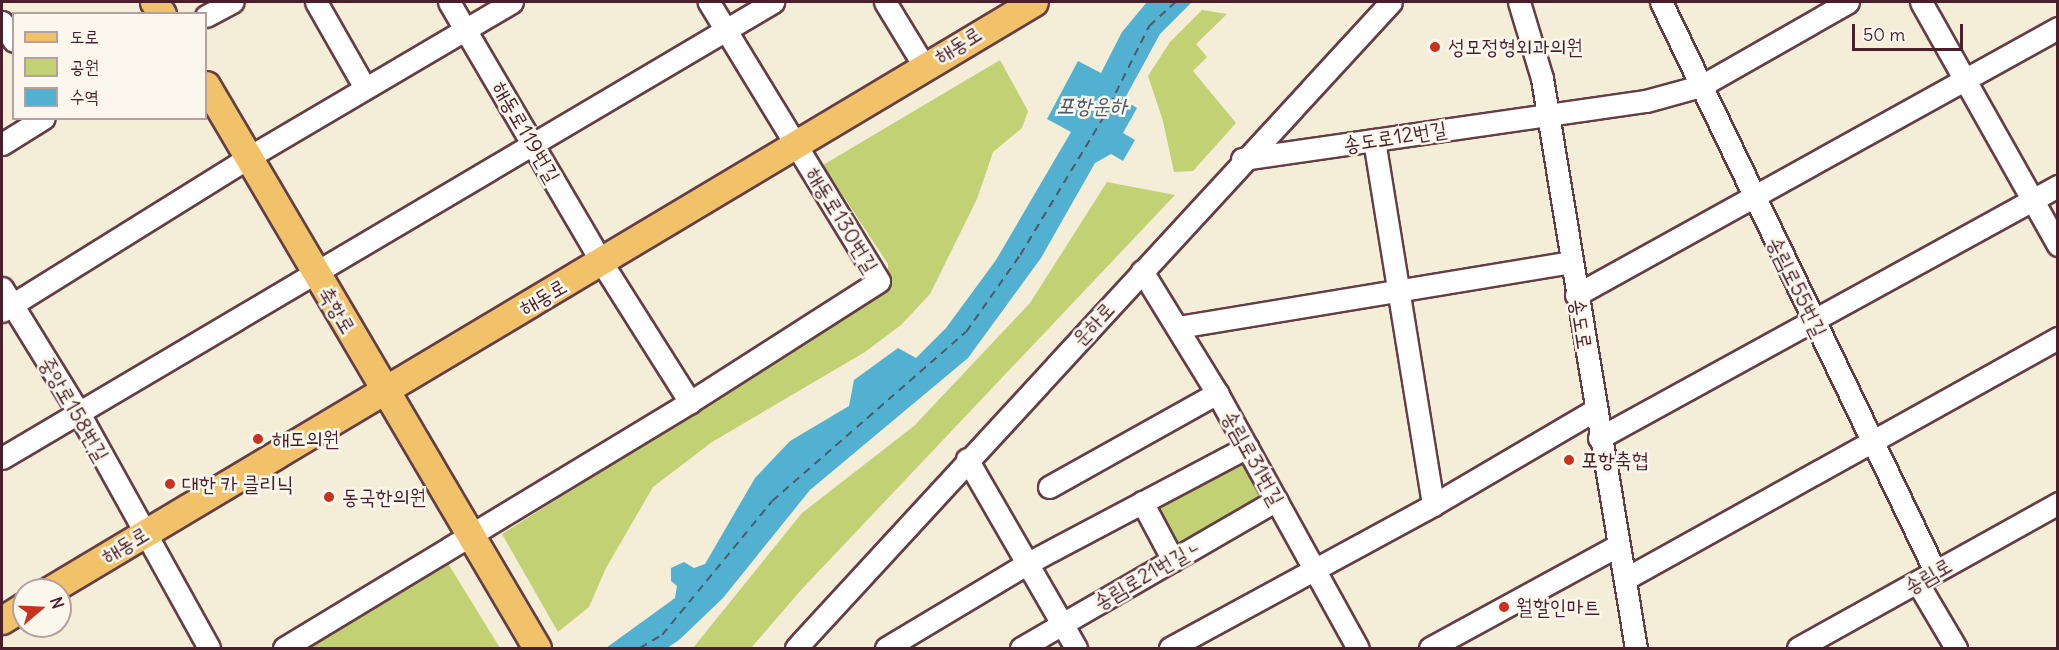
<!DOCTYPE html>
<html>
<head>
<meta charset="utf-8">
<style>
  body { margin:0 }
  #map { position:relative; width:2059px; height:650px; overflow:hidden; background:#f4edd7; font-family:Delius,"Poor Story",sans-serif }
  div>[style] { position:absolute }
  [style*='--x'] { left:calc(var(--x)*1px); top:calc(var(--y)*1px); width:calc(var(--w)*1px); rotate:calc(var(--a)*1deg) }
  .green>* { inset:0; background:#c1d173; transform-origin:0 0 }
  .water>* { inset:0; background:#52b1d1 }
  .ferry>* { height:1.5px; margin-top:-0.75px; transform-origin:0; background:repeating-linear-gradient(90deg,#4d596d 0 8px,transparent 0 14px) }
  .roads { filter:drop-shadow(2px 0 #643e45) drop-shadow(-2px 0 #643e45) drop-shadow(0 2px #643e45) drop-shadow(0 -2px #643e45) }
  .minor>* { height:21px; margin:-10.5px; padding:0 10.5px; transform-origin:10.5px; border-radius:10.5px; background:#fff }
  .major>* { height:27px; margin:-13.5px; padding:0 13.5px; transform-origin:13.5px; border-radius:13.5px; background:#f2c26a }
  .dots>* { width:16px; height:16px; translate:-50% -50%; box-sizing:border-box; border:3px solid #fbf7ec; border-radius:50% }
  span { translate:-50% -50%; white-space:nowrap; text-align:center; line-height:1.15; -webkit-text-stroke:5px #fbf7ec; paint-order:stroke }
  .street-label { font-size:21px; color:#4a1f2b }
  .poi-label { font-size:21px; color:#4a1f2b }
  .left { translate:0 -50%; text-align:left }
  .water-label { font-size:22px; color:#4d596d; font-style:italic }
  .frame { position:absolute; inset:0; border:3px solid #4a1f2b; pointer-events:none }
  .legend { position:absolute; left:12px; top:12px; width:195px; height:108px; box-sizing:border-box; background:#fbf7ec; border:2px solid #b4a19f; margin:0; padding:8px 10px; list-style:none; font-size:18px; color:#4a1f2b }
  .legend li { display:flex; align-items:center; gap:12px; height:30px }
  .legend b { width:30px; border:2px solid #b4a19f }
  .north { position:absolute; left:12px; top:578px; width:60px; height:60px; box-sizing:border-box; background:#fbf7ec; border:2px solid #b4a19f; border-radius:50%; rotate:71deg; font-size:16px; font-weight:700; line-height:24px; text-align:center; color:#4a1f2b }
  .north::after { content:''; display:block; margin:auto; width:21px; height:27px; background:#c8321e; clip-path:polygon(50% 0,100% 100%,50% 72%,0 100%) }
  .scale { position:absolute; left:1852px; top:24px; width:111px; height:27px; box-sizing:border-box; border:3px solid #4a1f2b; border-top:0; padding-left:8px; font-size:18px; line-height:21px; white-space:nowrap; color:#4a1f2b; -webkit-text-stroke:4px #fbf7ec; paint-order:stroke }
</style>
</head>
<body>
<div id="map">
  <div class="green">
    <div style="clip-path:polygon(1202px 10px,1227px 14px,1196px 44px,1207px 57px,1193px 71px,1236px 123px,1193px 171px,1174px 172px,1163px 121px,1148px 76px,1170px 42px)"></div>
    <div style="clip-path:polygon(1000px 60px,1028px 111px,1022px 128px,993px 152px,977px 199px,930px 294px,901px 325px,865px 352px,712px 442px,653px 487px,606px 568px,589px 607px,558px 632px,502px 534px,888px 290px,888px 264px,823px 165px)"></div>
    <div style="clip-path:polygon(1107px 182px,1175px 195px,801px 590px,751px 648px,693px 648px,802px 513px,914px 426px,1030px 303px)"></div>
    <div style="left:1244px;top:453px;width:52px;height:108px;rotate:61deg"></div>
    <div style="clip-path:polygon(444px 557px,500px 648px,302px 648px)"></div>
  </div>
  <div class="water">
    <div style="clip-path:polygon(1147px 2px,1192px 2px,1160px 34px,1124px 100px,1137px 108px,1123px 133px,1135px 140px,1123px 161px,1111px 154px,1095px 163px,1041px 258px,968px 358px,810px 490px,723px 598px,679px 640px,667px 648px,606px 648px,675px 598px,677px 586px,671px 581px,671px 568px,684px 562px,694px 568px,705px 564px,755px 478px,790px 441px,849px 406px,854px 380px,898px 348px,916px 358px,946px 328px,996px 260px,1071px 132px,1047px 119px,1078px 61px,1101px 73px,1122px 32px)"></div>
  </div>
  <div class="ferry">
    <div style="--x:640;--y:648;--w:26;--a:-31"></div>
    <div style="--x:662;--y:635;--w:173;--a:-50.6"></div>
    <div style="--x:772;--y:501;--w:257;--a:-41.1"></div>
    <div style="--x:966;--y:332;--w:94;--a:-55"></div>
    <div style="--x:1020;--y:255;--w:160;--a:-58.8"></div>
    <div style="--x:1103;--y:118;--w:103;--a:-63.4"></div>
    <div style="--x:1149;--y:26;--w:36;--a:-42"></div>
  </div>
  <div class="roads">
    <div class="minor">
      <div style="--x:316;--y:2;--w:99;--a:60.3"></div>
      <div style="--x:449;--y:2;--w:303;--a:59.6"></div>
      <div style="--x:602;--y:263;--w:165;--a:57.7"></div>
      <div style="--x:885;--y:2;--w:75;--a:58.6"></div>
      <div style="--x:1519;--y:2;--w:79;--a:73.2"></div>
      <div style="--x:1542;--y:78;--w:578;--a:80.64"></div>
      <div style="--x:1661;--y:2;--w:632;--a:64.29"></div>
      <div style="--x:1921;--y:2;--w:279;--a:60.6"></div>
      <div style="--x:206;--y:16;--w:30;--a:-28"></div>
      <div style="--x:2;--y:22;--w:22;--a:58"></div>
      <div style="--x:1374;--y:140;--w:370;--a:80.8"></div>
      <div style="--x:2;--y:144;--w:49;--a:-31.8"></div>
      <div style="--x:1242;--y:159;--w:408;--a:-8.2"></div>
      <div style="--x:1646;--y:101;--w:57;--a:-15.3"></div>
      <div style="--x:1701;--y:86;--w:169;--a:-29.7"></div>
      <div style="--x:1142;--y:271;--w:143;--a:58.4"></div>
      <div style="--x:1217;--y:393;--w:291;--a:61.1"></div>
      <div style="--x:2;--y:288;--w:149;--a:58.4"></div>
      <div style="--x:80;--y:415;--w:266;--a:61"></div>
      <div style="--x:1576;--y:295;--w:551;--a:-28.98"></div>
      <div style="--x:2;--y:311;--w:291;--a:-31.9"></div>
      <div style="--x:249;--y:157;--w:305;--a:-30.5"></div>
      <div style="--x:1179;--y:327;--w:397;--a:-9.4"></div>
      <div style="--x:1599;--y:438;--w:524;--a:-28.77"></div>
      <div style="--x:2;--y:458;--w:896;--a:-30.6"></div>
      <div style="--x:967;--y:459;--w:218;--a:60"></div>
      <div style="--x:1049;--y:487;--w:193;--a:-29.2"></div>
      <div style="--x:1142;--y:502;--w:66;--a:61.9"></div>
      <div style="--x:1625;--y:579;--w:496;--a:-29.1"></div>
      <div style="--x:1917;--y:582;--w:77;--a:59.4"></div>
      <div style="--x:284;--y:648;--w:475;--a:-31.2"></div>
      <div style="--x:690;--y:402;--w:224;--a:-32.6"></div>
      <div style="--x:879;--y:281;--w:327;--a:-121.4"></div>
      <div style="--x:796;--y:648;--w:878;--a:-47.35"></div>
      <div style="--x:886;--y:648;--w:165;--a:-30.9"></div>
      <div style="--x:1028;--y:563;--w:248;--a:-27.9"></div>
      <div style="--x:1021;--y:648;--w:295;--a:-30.1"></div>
      <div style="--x:1170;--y:648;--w:299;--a:-28.5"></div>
      <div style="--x:1433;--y:505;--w:188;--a:-30.4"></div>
      <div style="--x:1430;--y:648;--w:215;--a:-28.6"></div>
      <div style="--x:1798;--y:648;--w:298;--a:-29.1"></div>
    </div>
    <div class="major">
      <div style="--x:154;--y:2;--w:14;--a:56"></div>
      <div style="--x:206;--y:85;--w:653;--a:59.55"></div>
      <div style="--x:50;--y:590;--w:1146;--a:-30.86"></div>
      <div style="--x:2;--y:620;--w:26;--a:-32"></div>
    </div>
  </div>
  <div class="dots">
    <div style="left:1435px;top:47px;background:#c8321e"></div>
    <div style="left:258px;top:439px;background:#c8321e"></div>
    <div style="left:1569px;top:460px;background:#c8321e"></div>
    <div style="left:170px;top:484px;background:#c8321e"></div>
    <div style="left:329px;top:497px;background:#c8321e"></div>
    <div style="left:1504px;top:607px;background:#c8321e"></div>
  </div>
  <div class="street-label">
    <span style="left:958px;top:45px;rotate:-32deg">해동로</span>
    <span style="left:526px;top:132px;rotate:60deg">해동로119번길</span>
    <span style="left:1395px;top:137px;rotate:-9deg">송도로12번길</span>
    <span style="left:842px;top:220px;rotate:59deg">해동로130번길</span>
    <span style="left:1797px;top:287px;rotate:64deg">송림로55번길</span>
    <span style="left:543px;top:297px;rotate:-30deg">해동로</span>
    <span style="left:337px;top:310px;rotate:59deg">축항로</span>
    <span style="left:1093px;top:324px;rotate:-47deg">운하로</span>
    <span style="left:1581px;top:324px;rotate:81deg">송도로</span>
    <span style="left:74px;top:409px;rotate:60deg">중앙로158번길</span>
    <span style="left:1253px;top:458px;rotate:61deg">송림로31번길</span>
    <span style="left:125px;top:545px;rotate:-31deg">해동로</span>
    <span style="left:1148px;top:574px;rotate:-30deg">송림로21번길ㄴ</span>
    <span style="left:1928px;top:576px;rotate:-30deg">송림로</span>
  </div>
  <div class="poi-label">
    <span class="left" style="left:1448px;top:47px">성모정형외과의원</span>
    <span class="left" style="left:272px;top:439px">해도의원</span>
    <span class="left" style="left:1581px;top:460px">포항축협</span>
    <span class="left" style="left:182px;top:484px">대한 카 클리닉</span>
    <span class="left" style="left:342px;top:497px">동국한의원</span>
    <span class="left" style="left:1516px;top:607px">월할인마트</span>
  </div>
  <div class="water-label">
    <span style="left:1092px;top:106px">포항운하</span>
  </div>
  <div class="frame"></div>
  <ul class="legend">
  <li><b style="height:8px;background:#f2c26a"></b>도로</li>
  <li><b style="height:16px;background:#c1d173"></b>공원</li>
  <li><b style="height:16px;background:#52b1d1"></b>수역</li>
  </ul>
  <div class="north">N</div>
  <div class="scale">50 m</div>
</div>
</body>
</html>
